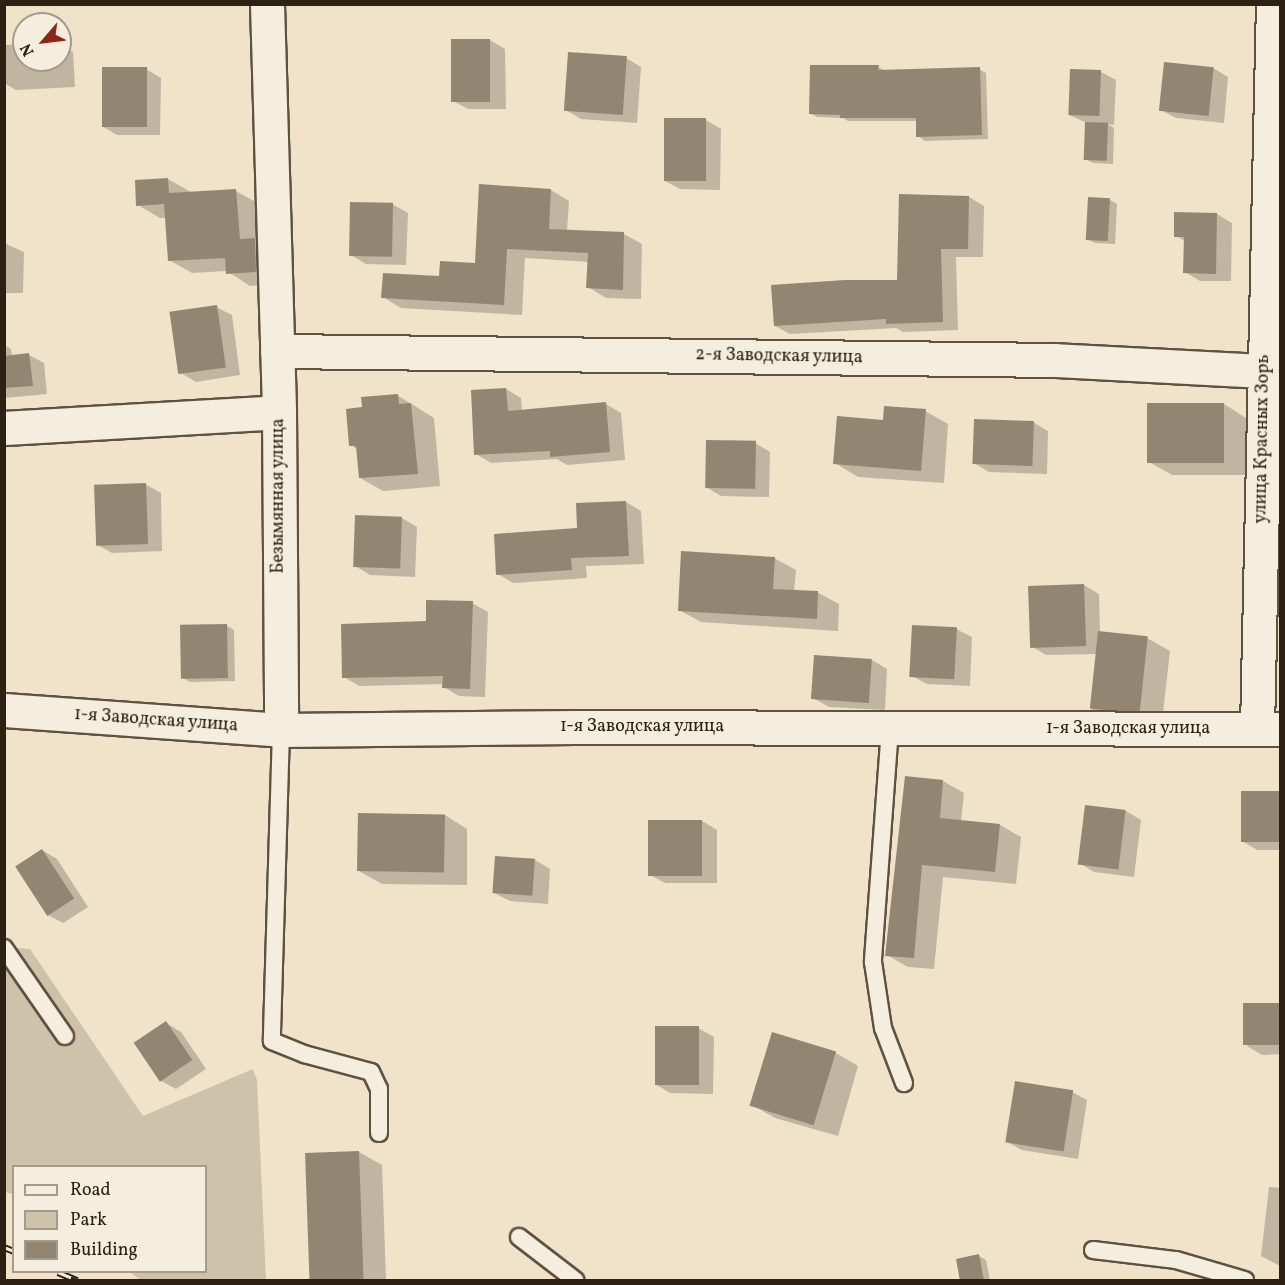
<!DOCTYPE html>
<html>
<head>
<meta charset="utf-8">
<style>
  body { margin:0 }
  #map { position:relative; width:1285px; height:1285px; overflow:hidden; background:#f0e3ca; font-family:Vollkorn,serif }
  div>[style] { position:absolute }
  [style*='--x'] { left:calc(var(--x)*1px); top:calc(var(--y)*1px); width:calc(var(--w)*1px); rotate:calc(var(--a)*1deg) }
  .green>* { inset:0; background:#cfc2ab }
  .shadow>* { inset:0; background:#0003 }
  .building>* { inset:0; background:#928673; transform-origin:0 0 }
  .roads { filter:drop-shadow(2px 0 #5e5242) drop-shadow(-2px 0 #5e5242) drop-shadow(0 2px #5e5242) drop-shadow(0 -2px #5e5242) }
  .lane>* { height:16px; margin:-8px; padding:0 8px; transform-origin:8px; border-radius:8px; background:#f5eddd }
  .street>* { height:33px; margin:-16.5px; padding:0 16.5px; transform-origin:16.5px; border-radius:16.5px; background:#f5eddd }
  .rail>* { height:7px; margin-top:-3.5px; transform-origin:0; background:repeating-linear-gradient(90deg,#f5eddd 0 14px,#2d2114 0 28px); box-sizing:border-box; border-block:2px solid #2d2114 }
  span { translate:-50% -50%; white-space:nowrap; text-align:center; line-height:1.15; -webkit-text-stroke:4.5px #f5eddd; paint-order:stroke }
  .street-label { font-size:18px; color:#2d2114 }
  .frame { position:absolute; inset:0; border:6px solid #2d2114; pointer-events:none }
  .legend { position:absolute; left:12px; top:1165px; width:195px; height:108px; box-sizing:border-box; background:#f5eddd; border:2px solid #a59b8d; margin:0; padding:8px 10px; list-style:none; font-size:18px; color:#2d2114 }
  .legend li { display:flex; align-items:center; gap:12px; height:30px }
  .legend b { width:30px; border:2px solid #a59b8d }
  .north { position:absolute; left:12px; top:12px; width:60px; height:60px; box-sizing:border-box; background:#f5eddd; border:2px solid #a59b8d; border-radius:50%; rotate:242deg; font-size:16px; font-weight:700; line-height:24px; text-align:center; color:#2d2114 }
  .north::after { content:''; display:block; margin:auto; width:21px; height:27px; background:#8f2418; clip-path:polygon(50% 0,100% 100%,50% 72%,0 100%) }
</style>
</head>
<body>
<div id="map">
  <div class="green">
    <div style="clip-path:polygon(4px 947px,30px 949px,143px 1116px,253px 1069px,257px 1080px,266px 1280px,141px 1280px,130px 1272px,206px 1272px,206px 1166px,14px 1166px,13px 1194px,5px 1192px)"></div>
  </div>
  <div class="shadow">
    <div style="clip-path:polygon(452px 40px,490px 40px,505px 49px,506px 109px,468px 109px,453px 101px)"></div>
    <div style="clip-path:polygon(24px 44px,24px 60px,60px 60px,60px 44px,73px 52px,75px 87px,16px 90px,4px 83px,4px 45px)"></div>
    <div style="clip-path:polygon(626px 58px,641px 67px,637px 123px,581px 119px,566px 110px)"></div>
    <div style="clip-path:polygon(878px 67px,886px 71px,979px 69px,986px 73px,988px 139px,925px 141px,918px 136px,917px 121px,848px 121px,843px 118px,817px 117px,810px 113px)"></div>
    <div style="clip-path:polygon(1213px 68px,1228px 77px,1224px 123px,1176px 118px,1161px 110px)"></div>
    <div style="clip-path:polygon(146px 69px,161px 78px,160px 135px,117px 135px,102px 126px)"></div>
    <div style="clip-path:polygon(1101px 72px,1116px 80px,1114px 125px,1108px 124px,1114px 128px,1113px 164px,1093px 163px,1086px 159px,1087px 123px,1069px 115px)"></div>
    <div style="clip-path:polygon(706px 120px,721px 129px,720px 190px,680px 189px,665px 181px)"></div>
    <div style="clip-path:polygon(168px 179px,191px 192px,236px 191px,259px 204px,278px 284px,250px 286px,227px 271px,192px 273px,169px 260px,167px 218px,160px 218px,138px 205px,136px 181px)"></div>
    <div style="clip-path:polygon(551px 190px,569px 201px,567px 231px,624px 234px,642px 244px,641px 299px,606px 298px,588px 287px,589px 262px,525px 258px,522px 315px,401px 308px,383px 297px,476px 264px)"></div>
    <div style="clip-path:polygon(969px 197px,984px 206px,983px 257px,956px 257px,958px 330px,903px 332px,896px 328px,790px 334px,775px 326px,899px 282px)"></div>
    <div style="clip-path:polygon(1110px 200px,1117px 204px,1115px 244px,1095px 243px,1087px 239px)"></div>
    <div style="clip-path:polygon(392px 204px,408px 213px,406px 265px,366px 264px,351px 255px)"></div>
    <div style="clip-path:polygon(1217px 214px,1232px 223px,1231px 281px,1200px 281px,1185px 272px,1185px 241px,1176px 236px)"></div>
    <div style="clip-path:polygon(4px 243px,24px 252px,23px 293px,4px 293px)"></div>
    <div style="clip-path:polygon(216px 307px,232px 315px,240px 375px,196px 382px,181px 373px)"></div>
    <div style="clip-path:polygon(4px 345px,11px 349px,12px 357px,29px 355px,44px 363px,47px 394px,4px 398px)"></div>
    <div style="clip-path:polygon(506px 389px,521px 398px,522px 411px,606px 404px,621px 413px,625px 460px,567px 465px,557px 459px,491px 463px,476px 454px)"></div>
    <div style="clip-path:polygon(397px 395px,434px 418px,440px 486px,383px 491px,360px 478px,358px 450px,351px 445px,364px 409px)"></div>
    <div style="clip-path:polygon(1224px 404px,1246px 418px,1247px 475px,1172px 475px,1149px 462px)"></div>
    <div style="clip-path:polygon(925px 411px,948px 424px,944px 483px,858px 477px,835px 463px,884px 421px)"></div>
    <div style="clip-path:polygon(1033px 422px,1048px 431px,1047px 474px,989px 472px,974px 463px)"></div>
    <div style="clip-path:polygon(755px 443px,770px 452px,769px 497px,721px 496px,706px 487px)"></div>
    <div style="clip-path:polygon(145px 484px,161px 493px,162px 551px,112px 553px,96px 544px)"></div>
    <div style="clip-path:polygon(626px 502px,641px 511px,644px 564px,586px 566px,587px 578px,513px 583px,498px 574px)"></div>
    <div style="clip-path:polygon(402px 518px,417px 527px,415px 577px,370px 575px,355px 566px)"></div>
    <div style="clip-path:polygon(774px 558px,796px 570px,794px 591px,817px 592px,839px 604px,838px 631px,701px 622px,679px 610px)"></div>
    <div style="clip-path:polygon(1084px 585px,1099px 594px,1100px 632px,1147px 638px,1170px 651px,1162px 722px,1114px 722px,1091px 709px,1097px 654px,1046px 655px,1031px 646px)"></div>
    <div style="clip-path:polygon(472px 603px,488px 612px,485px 697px,459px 696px,444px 687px,444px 684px,359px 686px,344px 677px,427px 623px)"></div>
    <div style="clip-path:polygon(227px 626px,234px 630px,235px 681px,190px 682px,183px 678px)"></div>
    <div style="clip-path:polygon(956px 629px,972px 637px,970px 686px,927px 684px,912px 676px)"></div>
    <div style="clip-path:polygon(872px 660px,887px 669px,885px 710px,829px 707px,813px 698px)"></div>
    <div style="clip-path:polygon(943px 781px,964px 793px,961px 822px,1000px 825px,1021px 837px,1016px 884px,943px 877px,934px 969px,908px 967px,887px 955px)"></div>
    <div style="clip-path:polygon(1280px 793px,1280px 850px,1257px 850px,1242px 841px)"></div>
    <div style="clip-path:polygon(1086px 806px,1126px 811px,1141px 820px,1134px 877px,1094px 872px,1079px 863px)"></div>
    <div style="clip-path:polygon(445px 815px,467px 829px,467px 885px,382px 884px,359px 871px)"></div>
    <div style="clip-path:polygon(702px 821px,717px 830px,717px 883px,665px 883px,650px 875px)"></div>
    <div style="clip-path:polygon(42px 850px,57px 859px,88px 907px,63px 923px,48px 915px)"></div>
    <div style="clip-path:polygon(535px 860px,550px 869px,548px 904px,510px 901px,494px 893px)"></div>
    <div style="clip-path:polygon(1280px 1004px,1280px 1054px,1262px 1055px,1247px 1046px)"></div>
    <div style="clip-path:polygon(166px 1023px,181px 1032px,206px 1069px,176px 1089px,161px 1081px)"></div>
    <div style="clip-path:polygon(698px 1028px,714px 1037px,713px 1094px,670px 1093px,655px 1084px)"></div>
    <div style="clip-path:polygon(773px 1034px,836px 1053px,858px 1066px,838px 1136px,775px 1118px,752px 1105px)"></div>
    <div style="clip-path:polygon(1072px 1092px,1087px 1100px,1078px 1159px,1022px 1150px,1007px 1142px)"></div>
    <div style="clip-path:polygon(359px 1152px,382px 1165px,386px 1280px,312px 1280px)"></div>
    <div style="clip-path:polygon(1269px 1187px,1280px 1188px,1280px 1266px,1261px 1256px)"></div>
    <div style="clip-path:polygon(979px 1256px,986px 1260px,990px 1280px,961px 1280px)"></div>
  </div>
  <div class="building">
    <div style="left:451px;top:39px;width:39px;height:63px"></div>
    <div style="left:568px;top:52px;width:59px;height:59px;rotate:4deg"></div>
    <div style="left:1164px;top:62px;width:50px;height:49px;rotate:6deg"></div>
    <div style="clip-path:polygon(810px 65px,879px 65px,878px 70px,980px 67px,982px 135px,916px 137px,916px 118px,840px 118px,840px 115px,809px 114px)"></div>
    <div style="left:102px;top:67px;width:45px;height:60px"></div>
    <div style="left:1070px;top:69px;width:31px;height:46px;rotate:2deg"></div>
    <div style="left:664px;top:118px;width:42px;height:63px"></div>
    <div style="left:1085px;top:122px;width:23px;height:38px;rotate:2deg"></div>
    <div style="clip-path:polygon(168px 178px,169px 193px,236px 189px,240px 239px,255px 238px,256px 272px,226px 274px,225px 258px,168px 261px,164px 204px,136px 206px,135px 180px)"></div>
    <div style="clip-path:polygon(479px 184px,551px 189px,549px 229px,624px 232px,623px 290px,586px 288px,588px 253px,507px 249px,504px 305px,381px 298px,383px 273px,439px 276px,440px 261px,475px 263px)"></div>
    <div style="clip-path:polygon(899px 194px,969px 196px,968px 249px,941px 249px,943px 322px,886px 324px,886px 319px,774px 326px,771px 285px,845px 280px,897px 280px)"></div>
    <div style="left:1088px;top:197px;width:22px;height:43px;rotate:3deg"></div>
    <div style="left:350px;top:202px;width:43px;height:54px;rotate:1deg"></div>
    <div style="clip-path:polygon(1174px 212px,1217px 213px,1216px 274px,1183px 273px,1184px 237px,1174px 237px)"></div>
    <div style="left:217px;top:305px;width:63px;height:48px;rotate:82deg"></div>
    <div style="clip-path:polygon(29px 353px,33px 386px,4px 388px,4px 356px)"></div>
    <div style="clip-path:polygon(506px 388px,508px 411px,606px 402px,610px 452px,550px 457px,550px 451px,474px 455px,471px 390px)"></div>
    <div style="clip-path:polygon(398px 394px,399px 404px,411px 403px,418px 474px,359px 478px,356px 446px,349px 446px,346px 409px,362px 407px,361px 397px)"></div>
    <div style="left:1147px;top:403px;width:77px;height:60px"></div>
    <div style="clip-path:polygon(884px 406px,926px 409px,921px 471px,833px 464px,837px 416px,883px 420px)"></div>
    <div style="left:974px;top:419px;width:60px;height:45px;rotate:2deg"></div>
    <div style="left:706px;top:440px;width:50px;height:48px;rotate:1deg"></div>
    <div style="left:146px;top:483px;width:61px;height:52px;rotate:88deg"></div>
    <div style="clip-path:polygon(626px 501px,629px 556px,571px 558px,572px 570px,496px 575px,494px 534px,577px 528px,576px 503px)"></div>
    <div style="left:355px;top:515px;width:47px;height:52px;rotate:2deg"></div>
    <div style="clip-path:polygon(681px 551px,775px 557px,773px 589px,818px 591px,817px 619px,678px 611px)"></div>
    <div style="left:1084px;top:584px;width:62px;height:56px;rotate:88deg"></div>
    <div style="clip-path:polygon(426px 600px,473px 601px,470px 689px,442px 688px,443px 676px,342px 678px,341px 624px,426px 621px)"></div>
    <div style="left:227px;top:624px;width:54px;height:47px;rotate:89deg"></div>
    <div style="left:912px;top:625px;width:45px;height:52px;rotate:3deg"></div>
    <div style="left:1098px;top:631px;width:50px;height:78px;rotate:6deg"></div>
    <div style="left:814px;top:655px;width:58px;height:44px;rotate:4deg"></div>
    <div style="clip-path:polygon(905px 776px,943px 780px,940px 818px,1000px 824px,995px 872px,922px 865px,914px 958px,885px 956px)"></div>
    <div style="left:1241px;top:791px;width:40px;height:51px"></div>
    <div style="left:1085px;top:805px;width:41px;height:60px;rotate:7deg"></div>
    <div style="left:358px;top:813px;width:87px;height:58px;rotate:1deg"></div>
    <div style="left:648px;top:820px;width:54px;height:56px"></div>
    <div style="left:42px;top:849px;width:59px;height:32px;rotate:57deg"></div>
    <div style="left:495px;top:856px;width:40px;height:37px;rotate:4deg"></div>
    <div style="left:1281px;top:1003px;width:42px;height:38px;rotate:90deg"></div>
    <div style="left:166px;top:1021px;width:47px;height:39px;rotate:56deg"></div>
    <div style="left:655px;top:1026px;width:44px;height:59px"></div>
    <div style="left:772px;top:1032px;width:67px;height:77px;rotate:17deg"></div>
    <div style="left:1015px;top:1081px;width:59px;height:62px;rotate:9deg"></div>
    <div style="left:359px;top:1151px;width:130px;height:54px;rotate:88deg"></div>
    <div style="clip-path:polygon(979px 1254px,984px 1281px,960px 1281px,956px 1259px)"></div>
  </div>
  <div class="roads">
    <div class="lane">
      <div style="--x:890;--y:728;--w:235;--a:94.2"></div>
      <div style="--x:873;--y:962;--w:67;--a:81.4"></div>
      <div style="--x:883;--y:1028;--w:59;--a:69.1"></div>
      <div style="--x:281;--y:730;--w:311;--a:91.7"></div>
      <div style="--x:272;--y:1041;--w:35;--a:22"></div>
      <div style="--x:304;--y:1054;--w:69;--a:15"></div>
      <div style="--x:371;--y:1072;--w:19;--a:65"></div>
      <div style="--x:379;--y:1089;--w:44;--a:90"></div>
      <div style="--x:4;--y:948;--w:107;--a:55.3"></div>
      <div style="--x:519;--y:1237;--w:71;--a:37.5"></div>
      <div style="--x:1093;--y:1250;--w:84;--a:6.9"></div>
      <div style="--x:1176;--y:1260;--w:72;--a:16.2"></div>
    </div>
    <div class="street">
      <div style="--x:267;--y:4;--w:408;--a:88.3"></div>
      <div style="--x:279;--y:412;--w:318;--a:89.6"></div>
      <div style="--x:277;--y:351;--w:777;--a:0.66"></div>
      <div style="--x:1054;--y:360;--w:226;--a:3"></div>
      <div style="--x:4;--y:428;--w:275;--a:-3.3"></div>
      <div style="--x:4;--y:710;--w:278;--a:4.1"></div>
      <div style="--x:281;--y:730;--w:294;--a:-0.6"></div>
      <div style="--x:575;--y:727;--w:705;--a:0.16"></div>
      <div style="--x:1257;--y:729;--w:725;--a:-88.74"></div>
    </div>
  </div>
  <div class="rail">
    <div style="--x:4;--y:1247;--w:11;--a:22"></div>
    <div style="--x:58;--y:1272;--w:21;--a:23"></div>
  </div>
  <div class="street-label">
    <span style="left:779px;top:357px;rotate:1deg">2-я Заводская улица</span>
    <span style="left:1263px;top:439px;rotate:-89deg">улица Красных Зорь</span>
    <span style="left:279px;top:496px;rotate:-90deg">Безымянная улица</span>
    <span style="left:156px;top:721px;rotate:4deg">1-я Заводская улица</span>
    <span style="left:642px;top:727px">1-я Заводская улица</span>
    <span style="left:1128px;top:729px">1-я Заводская улица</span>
  </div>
  <div class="frame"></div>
  <ul class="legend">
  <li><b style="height:8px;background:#f5eddd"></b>Road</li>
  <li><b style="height:16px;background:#cfc2ab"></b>Park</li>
  <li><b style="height:16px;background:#928673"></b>Building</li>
  </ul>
  <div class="north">N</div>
</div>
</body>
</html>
